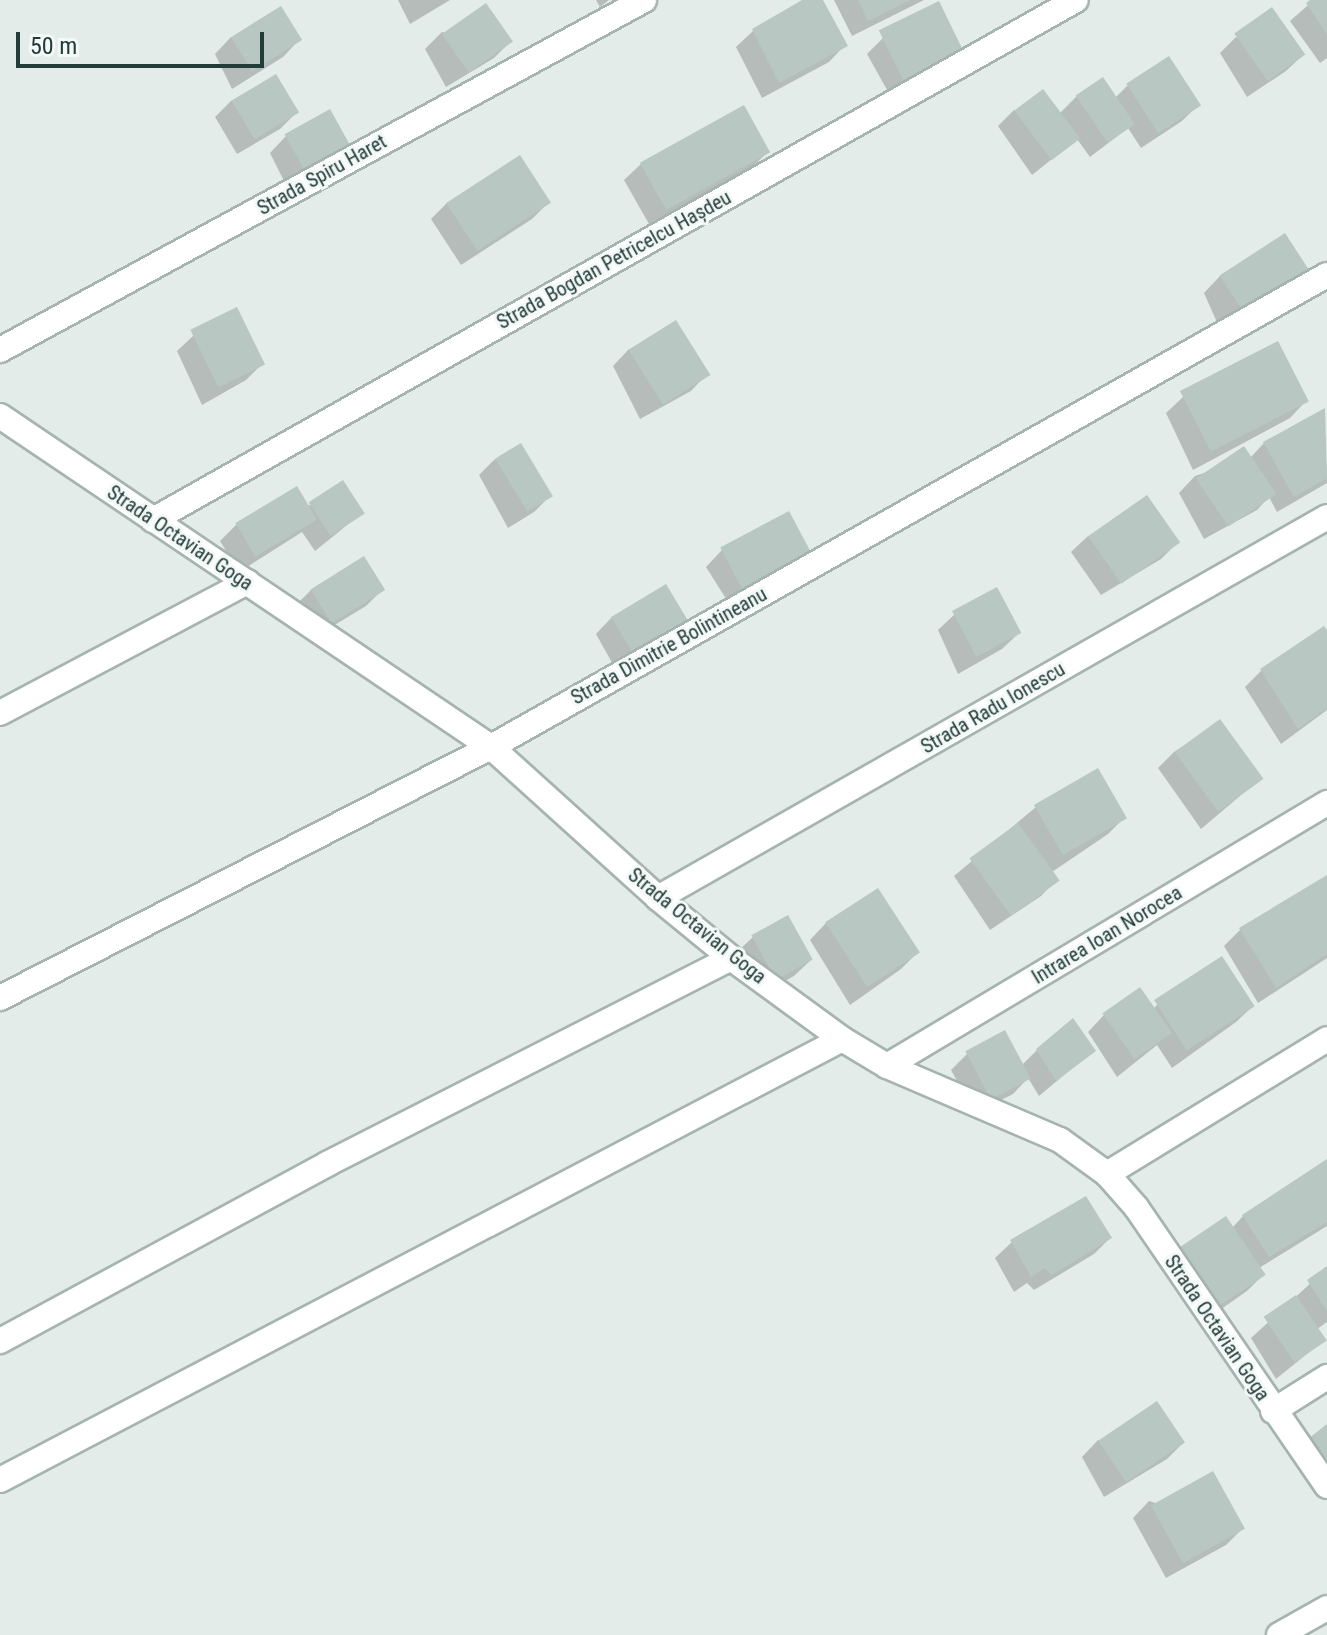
<!DOCTYPE html>
<html>
<head>
<meta charset="utf-8">
<style>
  body { margin:0 }
  #map { position:relative; width:1327px; height:1635px; overflow:hidden; background:#e3ece9; font-family:"Roboto Condensed",sans-serif }
  div>[style] { position:absolute }
  [style*='--x'] { left:calc(var(--x)*1px); top:calc(var(--y)*1px); width:calc(var(--w)*1px); rotate:calc(var(--a)*1deg) }
  .shadow>* { inset:0; background:#0003 }
  .building>* { inset:0; background:#b8c7c2; transform-origin:0 0 }
  .roads { filter:drop-shadow(2px 0 #a6b4b0) drop-shadow(-2px 0 #a6b4b0) drop-shadow(0 2px #a6b4b0) drop-shadow(0 -2px #a6b4b0) }
  .minor>* { height:24px; margin:-12px; padding:0 12px; transform-origin:12px; border-radius:12px; background:#fff }
  span { translate:-50% -50%; white-space:nowrap; text-align:center; line-height:1.15; -webkit-text-stroke:6px #f3f9f7; paint-order:stroke }
  .street-label { font-size:20px; color:#243c38 }
  .scale { position:absolute; left:16px; top:32px; width:248px; height:36px; box-sizing:border-box; border:4px solid #243c38; border-top:0; padding-left:10px; font-size:24px; line-height:28px; white-space:nowrap; color:#243c38; -webkit-text-stroke:6px #f3f9f7; paint-order:stroke }
</style>
</head>
<body>
<div id="map">
  <div class="shadow">
    <div style="clip-path:polygon(398px 0,450px 0,410px 24px)"></div>
    <div style="clip-path:polygon(596px 0,609px 0,600px 7px)"></div>
    <div style="clip-path:polygon(806px 0,821px 0,845px 45px,829px 62px,762px 98px,736px 47px,753px 31px)"></div>
    <div style="clip-path:polygon(834px 0,924px 0,852px 36px)"></div>
    <div style="clip-path:polygon(1314px 0,1327px 0,1327px 58px,1320px 63px,1290px 21px)"></div>
    <div style="clip-path:polygon(442px 32px,510px 42px,494px 58px,446px 87px,425px 49px)"></div>
    <div style="clip-path:polygon(231px 37px,299px 40px,283px 57px,232px 89px,215px 54px)"></div>
    <div style="clip-path:polygon(884px 37px,961px 49px,891px 97px,867px 54px)"></div>
    <div style="clip-path:polygon(1236px 37px,1303px 55px,1286px 71px,1247px 97px,1220px 53px)"></div>
    <div style="clip-path:polygon(276px 76px,296px 113px,280px 129px,237px 154px,215px 117px,231px 101px)"></div>
    <div style="clip-path:polygon(1127px 86px,1199px 104px,1182px 121px,1141px 148px,1128px 128px,1090px 157px,1077px 139px,1032px 175px,998px 126px,1014px 110px,1059px 114px,1077px 96px,1115px 98px)"></div>
    <div style="clip-path:polygon(286px 136px,338px 174px,294px 201px,270px 153px)"></div>
    <div style="clip-path:polygon(768px 152px,751px 168px,649px 224px,624px 180px,641px 164px)"></div>
    <div style="clip-path:polygon(447px 203px,548px 203px,532px 219px,461px 265px,431px 219px)"></div>
    <div style="clip-path:polygon(1305px 269px,1289px 285px,1220px 329px,1204px 293px,1220px 276px)"></div>
    <div style="clip-path:polygon(194px 335px,262px 364px,246px 380px,202px 405px,177px 351px)"></div>
    <div style="clip-path:polygon(1277px 344px,1306px 401px,1290px 418px,1193px 470px,1166px 413px,1183px 397px)"></div>
    <div style="clip-path:polygon(629px 349px,707px 374px,691px 391px,640px 419px,613px 366px)"></div>
    <div style="clip-path:polygon(1324px 410px,1327px 483px,1277px 512px,1269px 497px,1257px 510px,1204px 539px,1179px 493px,1195px 476px,1250px 458px,1264px 443px)"></div>
    <div style="clip-path:polygon(495px 459px,550px 496px,534px 512px,508px 528px,479px 475px)"></div>
    <div style="clip-path:polygon(310px 505px,362px 513px,315px 551px,302px 532px,239px 572px,220px 541px,236px 525px)"></div>
    <div style="clip-path:polygon(1088px 536px,1177px 543px,1161px 559px,1101px 595px,1071px 552px)"></div>
    <div style="clip-path:polygon(722px 550px,809px 554px,730px 605px,706px 567px)"></div>
    <div style="clip-path:polygon(311px 590px,382px 590px,366px 606px,313px 638px,295px 606px)"></div>
    <div style="clip-path:polygon(955px 614px,1019px 633px,1002px 649px,958px 674px,938px 630px)"></div>
    <div style="clip-path:polygon(612px 617px,686px 622px,615px 668px,596px 634px)"></div>
    <div style="clip-path:polygon(1323px 628px,1327px 634px,1327px 710px,1281px 744px,1245px 687px,1261px 671px)"></div>
    <div style="clip-path:polygon(1220px 722px,1260px 779px,1201px 829px,1158px 768px,1174px 752px)"></div>
    <div style="clip-path:polygon(1036px 807px,1124px 818px,1108px 834px,1052px 872px,1057px 879px,1041px 896px,990px 930px,954px 876px)"></div>
    <div style="clip-path:polygon(1327px 877px,1327px 958px,1258px 1003px,1224px 946px,1240px 930px)"></div>
    <div style="clip-path:polygon(826px 923px,917px 953px,901px 969px,850px 1005px,810px 940px)"></div>
    <div style="clip-path:polygon(753px 937px,811px 960px,794px 976px,760px 995px,736px 953px)"></div>
    <div style="clip-path:polygon(1157px 1005px,1253px 1006px,1236px 1022px,1172px 1068px,1157px 1045px,1117px 1077px,1088px 1032px,1104px 1015px,1153px 1009px)"></div>
    <div style="clip-path:polygon(1037px 1050px,1094px 1050px,1039px 1096px,1028px 1078px,1013px 1094px,975px 1113px,951px 1070px,967px 1054px,1022px 1065px)"></div>
    <div style="clip-path:polygon(1327px 1161px,1327px 1226px,1259px 1268px,1264px 1274px,1247px 1291px,1204px 1321px,1164px 1269px,1232px 1228px,1243px 1216px)"></div>
    <div style="clip-path:polygon(1110px 1238px,1094px 1254px,1034px 1290px,1027px 1283px,1014px 1292px,995px 1258px,1012px 1242px)"></div>
    <div style="clip-path:polygon(1327px 1268px,1327px 1322px,1317px 1329px,1324px 1340px,1276px 1379px,1251px 1338px)"></div>
    <div style="clip-path:polygon(1098px 1440px,1183px 1443px,1167px 1459px,1104px 1497px,1082px 1457px)"></div>
    <div style="clip-path:polygon(1149px 1501px,1242px 1529px,1226px 1545px,1166px 1578px,1133px 1518px)"></div>
  </div>
  <div class="building">
    <div style="clip-path:polygon(802px 0,823px 0,848px 46px,779px 83px,752px 29px)"></div>
    <div style="clip-path:polygon(858px 0,911px 0,868px 21px)"></div>
    <div style="clip-path:polygon(1310px 0,1327px 0,1327px 34px,1306px 3px)"></div>
    <div style="left:939px;top:1px;width:55px;height:67px;rotate:64deg"></div>
    <div style="left:486px;top:3px;width:47px;height:54px;rotate:55deg"></div>
    <div style="left:281px;top:6px;width:40px;height:59px;rotate:58deg"></div>
    <div style="left:1272px;top:7px;width:58px;height:46px;rotate:55deg"></div>
    <div style="left:1169px;top:56px;width:59px;height:51px;rotate:57deg"></div>
    <div style="left:276px;top:74px;width:45px;height:52px;rotate:59deg"></div>
    <div style="left:1103px;top:77px;width:57px;height:33px;rotate:56deg"></div>
    <div style="left:1043px;top:89px;width:62px;height:36px;rotate:53deg"></div>
    <div style="left:744px;top:105px;width:54px;height:119px;rotate:61deg"></div>
    <div style="left:330px;top:109px;width:56px;height:52px;rotate:61deg"></div>
    <div style="left:520px;top:155px;width:57px;height:88px;rotate:57deg"></div>
    <div style="left:1285px;top:233px;width:43px;height:78px;rotate:57deg"></div>
    <div style="left:237px;top:307px;width:64px;height:52px;rotate:64deg"></div>
    <div style="left:676px;top:320px;width:65px;height:56px;rotate:58deg"></div>
    <div style="left:1278px;top:341px;width:68px;height:110px;rotate:63deg"></div>
    <div style="clip-path:polygon(1325px 408px,1327px 478px,1294px 497px,1263px 442px)"></div>
    <div style="left:521px;top:443px;width:62px;height:30px;rotate:59deg"></div>
    <div style="left:1244px;top:446px;width:58px;height:58px;rotate:56deg"></div>
    <div style="left:343px;top:480px;width:40px;height:41px;rotate:57deg"></div>
    <div style="left:297px;top:486px;width:39px;height:72px;rotate:59deg"></div>
    <div style="left:1147px;top:495px;width:58px;height:72px;rotate:55deg"></div>
    <div style="left:789px;top:511px;width:49px;height:78px;rotate:62deg"></div>
    <div style="left:364px;top:556px;width:40px;height:63px;rotate:58deg"></div>
    <div style="left:666px;top:584px;width:44px;height:64px;rotate:59deg"></div>
    <div style="left:997px;top:587px;width:52px;height:51px;rotate:62deg"></div>
    <div style="clip-path:polygon(1324px 626px,1327px 630px,1327px 708px,1298px 729px,1260px 669px)"></div>
    <div style="left:1220px;top:719px;width:74px;height:56px;rotate:54deg"></div>
    <div style="left:1098px;top:768px;width:58px;height:74px;rotate:60deg"></div>
    <div style="left:1018px;top:823px;width:71px;height:60px;rotate:54deg"></div>
    <div style="clip-path:polygon(1327px 875px,1327px 954px,1276px 988px,1239px 928px)"></div>
    <div style="left:878px;top:888px;width:77px;height:63px;rotate:57deg"></div>
    <div style="left:788px;top:915px;width:51px;height:42px;rotate:61deg"></div>
    <div style="left:1222px;top:956px;width:60px;height:81px;rotate:57deg"></div>
    <div style="left:1140px;top:987px;width:56px;height:46px;rotate:55deg"></div>
    <div style="clip-path:polygon(1073px 1018px,1096px 1051px,1056px 1081px,1036px 1049px)"></div>
    <div style="left:1005px;top:1030px;width:55px;height:45px;rotate:62deg"></div>
    <div style="clip-path:polygon(1327px 1159px,1327px 1222px,1269px 1257px,1242px 1215px)"></div>
    <div style="clip-path:polygon(1086px 1196px,1112px 1238px,1052px 1275px,1044px 1268px,1031px 1277px,1010px 1240px)"></div>
    <div style="left:1226px;top:1216px;width:71px;height:59px;rotate:56deg"></div>
    <div style="clip-path:polygon(1327px 1266px,1327px 1311px,1307px 1280px)"></div>
    <div style="left:1296px;top:1295px;width:55px;height:39px;rotate:56deg"></div>
    <div style="left:1157px;top:1401px;width:50px;height:71px;rotate:56deg"></div>
    <div style="clip-path:polygon(1327px 1424px,1327px 1465px,1308px 1439px)"></div>
    <div style="left:1213px;top:1471px;width:66px;height:71px;rotate:61deg"></div>
  </div>
  <div class="roads">
    <div class="minor">
      <div style="--x:0;--y:350;--w:733;--a:-28.52"></div>
      <div style="--x:0;--y:416;--w:592;--a:33.99"></div>
      <div style="--x:491;--y:747;--w:225;--a:42.1"></div>
      <div style="--x:658;--y:898;--w:94;--a:39.4"></div>
      <div style="--x:731;--y:958;--w:137;--a:36.1"></div>
      <div style="--x:842;--y:1039;--w:52;--a:31"></div>
      <div style="--x:887;--y:1066;--w:188;--a:23.2"></div>
      <div style="--x:1060;--y:1140;--w:58;--a:35.9"></div>
      <div style="--x:1107;--y:1174;--w:44;--a:48.7"></div>
      <div style="--x:1136;--y:1207;--w:338;--a:55.6"></div>
      <div style="--x:153;--y:520;--w:1059;--a:-29.4"></div>
      <div style="--x:0;--y:713;--w:280;--a:-27.9"></div>
      <div style="--x:658;--y:898;--w:770;--a:-29.66"></div>
      <div style="--x:0;--y:998;--w:551;--a:-27.08"></div>
      <div style="--x:491;--y:747;--w:960;--a:-29.45"></div>
      <div style="--x:887;--y:1066;--w:513;--a:-30.87"></div>
      <div style="--x:1107;--y:1174;--w:258;--a:-31.5"></div>
      <div style="--x:0;--y:1341;--w:372;--a:-28.4"></div>
      <div style="--x:327;--y:1164;--w:453;--a:-27"></div>
      <div style="--x:1273;--y:1411;--w:64;--a:-32.2"></div>
      <div style="--x:0;--y:1480;--w:950;--a:-27.64"></div>
      <div style="--x:1279;--y:1635;--w:55;--a:-29.4"></div>
    </div>
  </div>
  <div class="street-label">
    <span style="left:322px;top:175px;rotate:-29deg">Strada Spiru Haret</span>
    <span style="left:614px;top:260px;rotate:-29deg">Strada Bogdan Petricelcu Hașdeu</span>
    <span style="left:180px;top:538px;rotate:34deg">Strada Octavian Goga</span>
    <span style="left:669px;top:646px;rotate:-29deg">Strada Dimitrie Bolintineanu</span>
    <span style="left:993px;top:708px;rotate:-30deg">Strada Radu Ionescu</span>
    <span style="left:697px;top:926px;rotate:39deg">Strada Octavian Goga</span>
    <span style="left:1107px;top:935px;rotate:-31deg">Intrarea Ioan Norocea</span>
    <span style="left:1217px;top:1328px;rotate:56deg">Strada Octavian Goga</span>
  </div>
  <div class="scale">50 m</div>
</div>
</body>
</html>
